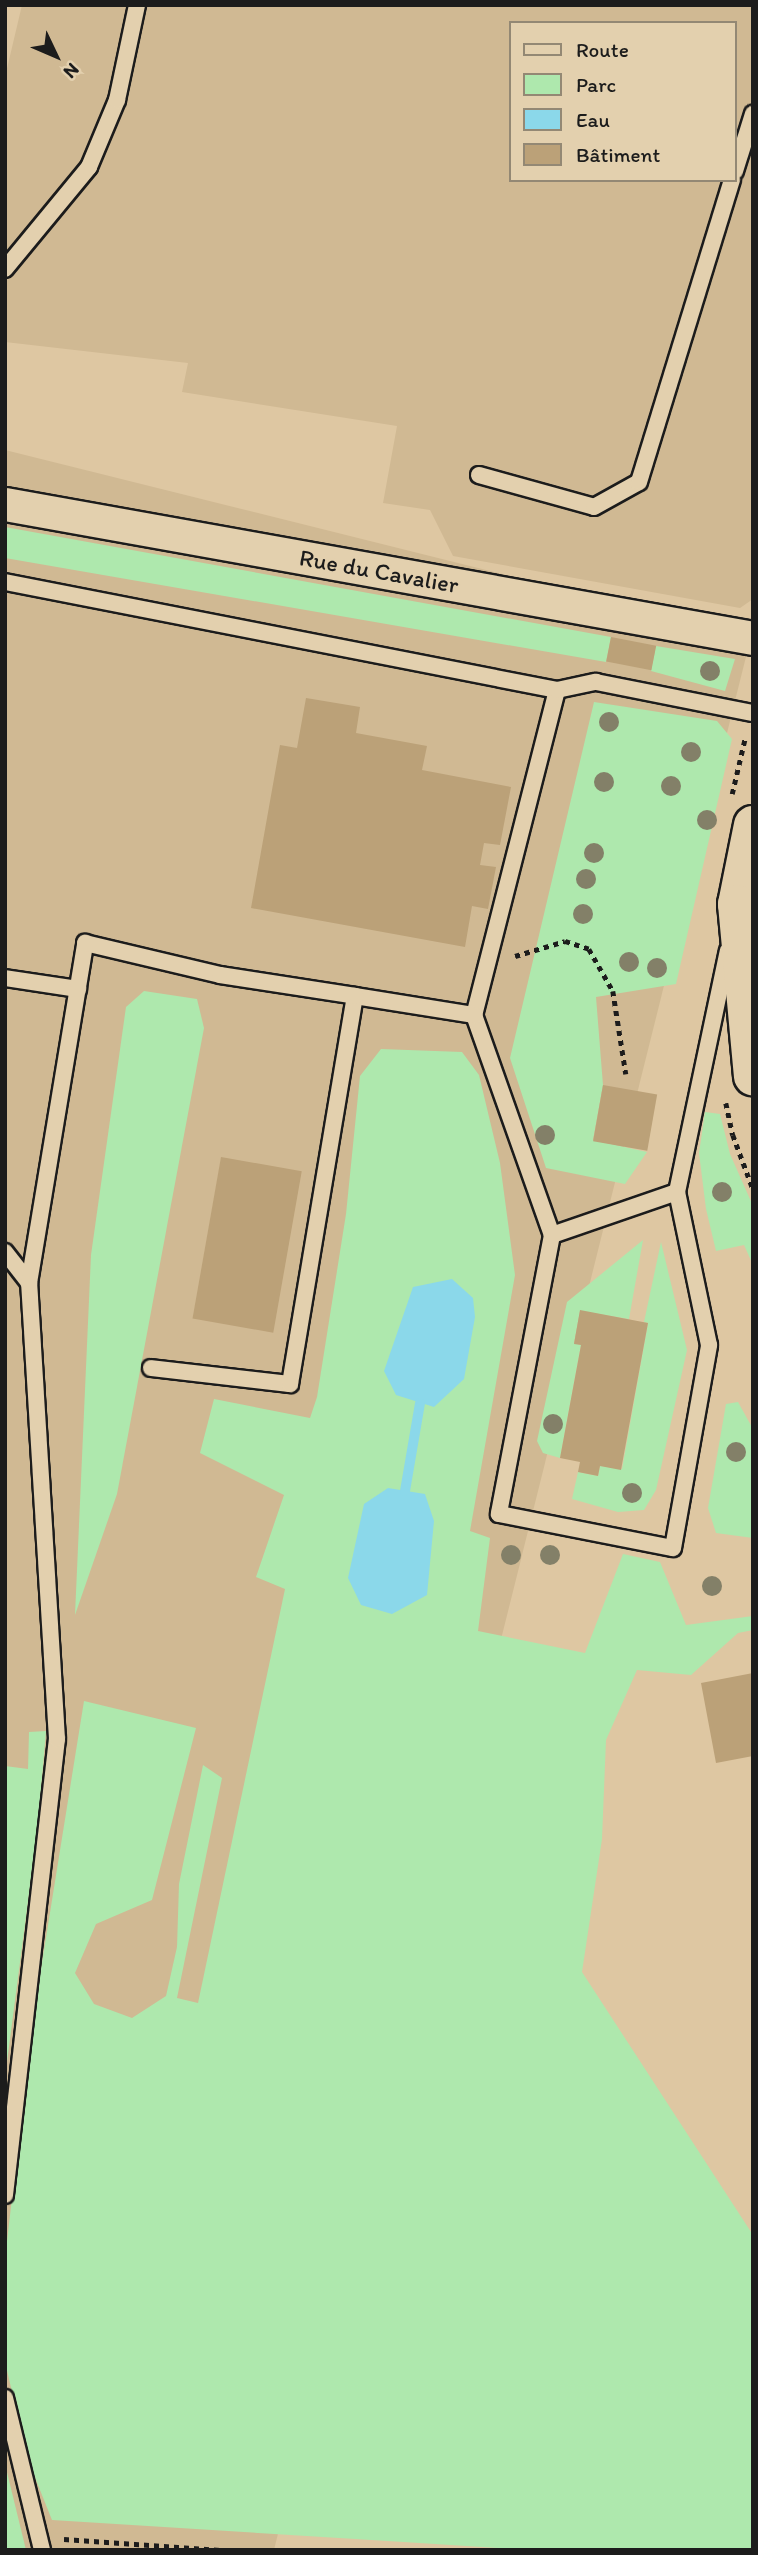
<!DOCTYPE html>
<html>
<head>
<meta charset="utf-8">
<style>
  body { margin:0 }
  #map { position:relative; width:758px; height:2555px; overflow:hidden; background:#dec7a2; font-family:Itim,sans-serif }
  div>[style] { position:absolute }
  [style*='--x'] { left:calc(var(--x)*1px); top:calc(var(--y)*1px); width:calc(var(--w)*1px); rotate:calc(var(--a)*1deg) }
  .built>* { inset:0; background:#d0b993; transform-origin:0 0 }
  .green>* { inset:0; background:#aee8ad }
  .water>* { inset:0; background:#8bd8ea }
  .stream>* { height:10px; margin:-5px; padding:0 5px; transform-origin:5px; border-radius:5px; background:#8bd8ea }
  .building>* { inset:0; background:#bba178; transform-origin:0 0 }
  .path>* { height:4.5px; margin-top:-2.25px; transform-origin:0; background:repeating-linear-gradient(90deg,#1c1c1c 0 5px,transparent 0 10px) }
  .roads { filter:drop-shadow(2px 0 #1c1c1c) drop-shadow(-2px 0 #1c1c1c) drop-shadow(0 2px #1c1c1c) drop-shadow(0 -2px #1c1c1c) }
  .service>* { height:16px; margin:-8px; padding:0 8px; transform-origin:8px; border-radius:8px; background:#e3d0ae }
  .minor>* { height:33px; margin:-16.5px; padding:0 16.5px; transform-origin:16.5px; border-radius:16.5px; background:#e3d0ae }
  .tertiary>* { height:38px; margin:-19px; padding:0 19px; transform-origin:19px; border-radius:19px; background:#e3d0ae }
  .trees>* { width:20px; height:20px; margin:-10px; border-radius:50%; background:#838068 }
  span { translate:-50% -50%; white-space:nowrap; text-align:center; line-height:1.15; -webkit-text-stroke:5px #e3d0ae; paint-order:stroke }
  .street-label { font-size:24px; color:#1c1c1c }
  .frame { position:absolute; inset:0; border:7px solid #1c1c1c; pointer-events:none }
  .legend { position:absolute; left:509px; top:21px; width:228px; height:161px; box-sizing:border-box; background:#e3d0ae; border:2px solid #938874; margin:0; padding:9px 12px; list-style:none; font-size:21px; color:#1c1c1c }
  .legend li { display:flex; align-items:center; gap:14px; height:35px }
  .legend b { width:35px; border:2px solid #938874 }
  .north { position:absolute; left:21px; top:21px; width:70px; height:70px; -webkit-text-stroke:5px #e3d0ae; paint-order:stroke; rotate:134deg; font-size:19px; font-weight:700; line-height:28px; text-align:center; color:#1c1c1c }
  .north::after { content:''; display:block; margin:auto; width:24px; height:32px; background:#1c1c1c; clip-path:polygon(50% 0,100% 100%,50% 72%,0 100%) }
</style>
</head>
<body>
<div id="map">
  <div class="built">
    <div style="clip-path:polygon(evenodd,22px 5px,753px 5px,753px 599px,740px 608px,453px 556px,430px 510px,383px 503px,397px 426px,182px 392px,188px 363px,5px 342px,5px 77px,22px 5px,511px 23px,735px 23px,735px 180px,511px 180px,511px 23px)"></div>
    <div style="left:5px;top:450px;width:769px;height:2100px;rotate:14deg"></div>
  </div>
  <div class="green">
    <div style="clip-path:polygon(5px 527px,611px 637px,606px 662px,5px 558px)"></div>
    <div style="clip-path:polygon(656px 646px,735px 659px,725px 691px,651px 671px)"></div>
    <div style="clip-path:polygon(594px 702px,717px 721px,732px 739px,676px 984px,596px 997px,603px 1085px,593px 1140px,647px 1152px,625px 1184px,546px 1168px,510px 1058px)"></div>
    <div style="clip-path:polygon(144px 991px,197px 999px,204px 1028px,117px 1494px,75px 1615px,91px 1255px,126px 1007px)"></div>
    <div style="clip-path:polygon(381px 1049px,462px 1052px,479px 1075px,500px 1163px,515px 1275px,470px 1531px,490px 1538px,478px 1631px,585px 1653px,623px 1554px,660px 1562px,686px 1625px,753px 1616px,753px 1630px,738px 1633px,691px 1675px,637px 1670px,606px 1740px,602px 1839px,582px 1972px,753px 2235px,753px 2550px,532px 2550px,52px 2520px,28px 2460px,5px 2362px,5px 2259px,31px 2031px,84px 1701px,196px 1728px,152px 1900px,96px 1924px,75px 1973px,94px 2004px,132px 2018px,166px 1996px,177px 1947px,179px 1884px,203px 1765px,222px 1778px,177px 1998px,198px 2003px,285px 1589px,256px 1577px,284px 1495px,200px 1453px,214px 1399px,310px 1418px,317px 1397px,346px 1214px,360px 1076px)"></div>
    <div style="clip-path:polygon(705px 1112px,720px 1114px,730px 1154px,753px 1206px,753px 1265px,744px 1245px,716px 1251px,706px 1209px,699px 1153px)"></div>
    <div style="clip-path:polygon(643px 1240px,629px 1319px,580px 1311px,574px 1343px,581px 1345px,560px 1458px,543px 1453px,537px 1441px,567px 1302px)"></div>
    <div style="clip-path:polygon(661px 1242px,687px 1350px,656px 1490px,644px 1510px,618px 1512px,572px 1499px,578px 1472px,598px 1476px,600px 1466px,622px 1469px,648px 1323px,644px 1322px)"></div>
    <div style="clip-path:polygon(738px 1402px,753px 1429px,753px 1538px,716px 1533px,708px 1508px,726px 1404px)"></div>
    <div style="clip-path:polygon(46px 1731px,38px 1825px,5px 2077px,5px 1766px,28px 1769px,29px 1732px)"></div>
    <div style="clip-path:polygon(5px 2464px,26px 2550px,5px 2550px)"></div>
  </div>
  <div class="water">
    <div style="clip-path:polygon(452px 1279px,473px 1298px,475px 1317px,464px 1379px,434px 1407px,396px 1395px,384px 1371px,413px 1287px)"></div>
    <div style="clip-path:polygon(388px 1488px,425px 1494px,434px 1521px,427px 1595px,392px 1614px,361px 1605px,348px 1578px,364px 1504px)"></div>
  </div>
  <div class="stream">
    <div style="--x:405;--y:1491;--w:89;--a:-80.3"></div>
  </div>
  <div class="building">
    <div style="left:611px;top:637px;width:46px;height:25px;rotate:11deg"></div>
    <div style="clip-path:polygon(306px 698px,360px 707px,356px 733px,427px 746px,422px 770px,511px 787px,500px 845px,484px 843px,480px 865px,496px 867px,488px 909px,472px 906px,465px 947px,251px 908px,280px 745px,297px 748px)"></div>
    <div style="left:603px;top:1085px;width:55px;height:57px;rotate:10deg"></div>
    <div style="left:221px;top:1157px;width:82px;height:164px;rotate:10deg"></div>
    <div style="clip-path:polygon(580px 1310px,648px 1323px,621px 1470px,600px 1466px,598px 1476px,578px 1472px,580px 1462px,560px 1458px,581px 1345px,574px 1344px)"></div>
    <div style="clip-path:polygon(753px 1673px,753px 1756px,716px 1763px,701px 1683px)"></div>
  </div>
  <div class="path">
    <div style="--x:732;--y:794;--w:57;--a:-76.9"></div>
    <div style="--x:515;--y:956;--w:52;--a:-16.7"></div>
    <div style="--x:565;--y:941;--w:25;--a:18"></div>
    <div style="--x:589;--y:949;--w:48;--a:60.3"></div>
    <div style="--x:613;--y:991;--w:84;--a:81.1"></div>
    <div style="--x:726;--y:1103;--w:33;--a:78"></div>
    <div style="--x:733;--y:1135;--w:58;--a:69.7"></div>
    <div style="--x:64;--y:2539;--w:157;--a:4"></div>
  </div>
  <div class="roads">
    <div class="service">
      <div style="--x:735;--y:171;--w:60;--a:-72.5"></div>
      <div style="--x:5;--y:269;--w:132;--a:-50.5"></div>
      <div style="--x:89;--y:167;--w:73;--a:-67.3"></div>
      <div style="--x:117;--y:100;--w:97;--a:-78.1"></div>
      <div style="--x:479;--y:475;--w:119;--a:15.5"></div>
      <div style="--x:594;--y:507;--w:51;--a:-29.1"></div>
      <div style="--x:639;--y:482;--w:316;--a:-72.9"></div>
      <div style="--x:5;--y:582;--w:562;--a:11.07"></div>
      <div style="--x:557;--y:690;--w:335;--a:104.3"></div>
      <div style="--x:474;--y:1015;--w:233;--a:70.5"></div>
      <div style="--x:552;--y:1235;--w:284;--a:100.8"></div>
      <div style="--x:499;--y:1514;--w:177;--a:11.1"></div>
      <div style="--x:673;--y:1548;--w:206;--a:-79.9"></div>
      <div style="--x:709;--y:1345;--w:156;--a:-101.8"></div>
      <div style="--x:677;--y:1192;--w:246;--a:-78.1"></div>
      <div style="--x:557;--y:690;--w:40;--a:-12"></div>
      <div style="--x:596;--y:682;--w:160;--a:11.2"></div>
      <div style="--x:5;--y:978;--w:74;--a:8.6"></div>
      <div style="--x:552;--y:1235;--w:132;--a:-19"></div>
      <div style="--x:5;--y:1252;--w:39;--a:52"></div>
      <div style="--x:151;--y:1368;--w:140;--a:6.6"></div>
      <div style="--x:290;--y:1384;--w:393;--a:-80.5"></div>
      <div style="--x:355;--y:996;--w:121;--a:9.1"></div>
      <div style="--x:5;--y:2195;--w:459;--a:-83.5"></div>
      <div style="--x:57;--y:1739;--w:457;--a:-93.5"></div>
      <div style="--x:29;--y:1283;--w:345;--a:-80.6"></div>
      <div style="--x:85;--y:943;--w:139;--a:13.3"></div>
      <div style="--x:220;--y:975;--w:137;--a:8.8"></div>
      <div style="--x:5;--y:2398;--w:156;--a:76.3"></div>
    </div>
    <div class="minor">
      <div style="--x:5;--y:504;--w:760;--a:10.16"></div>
    </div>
    <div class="tertiary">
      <div style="--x:753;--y:825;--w:81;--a:101.4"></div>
      <div style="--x:737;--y:904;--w:173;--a:84.7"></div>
    </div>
  </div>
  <div class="trees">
    <div style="left:710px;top:671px"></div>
    <div style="left:609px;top:722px"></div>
    <div style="left:691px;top:752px"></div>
    <div style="left:604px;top:782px"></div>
    <div style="left:671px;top:786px"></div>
    <div style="left:707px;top:820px"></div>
    <div style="left:594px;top:853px"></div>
    <div style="left:586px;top:879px"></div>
    <div style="left:583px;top:914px"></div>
    <div style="left:629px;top:962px"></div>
    <div style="left:657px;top:968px"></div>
    <div style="left:545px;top:1135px"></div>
    <div style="left:722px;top:1192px"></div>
    <div style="left:553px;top:1424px"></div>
    <div style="left:736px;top:1452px"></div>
    <div style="left:632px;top:1493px"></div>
    <div style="left:511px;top:1555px"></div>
    <div style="left:550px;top:1555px"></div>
    <div style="left:712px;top:1586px"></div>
  </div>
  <div class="street-label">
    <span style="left:379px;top:571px;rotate:10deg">Rue du Cavalier</span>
  </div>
  <div class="frame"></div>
  <ul class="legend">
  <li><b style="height:9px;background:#e3d0ae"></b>Route</li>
  <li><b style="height:19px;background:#aee8ad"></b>Parc</li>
  <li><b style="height:19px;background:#8bd8ea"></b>Eau</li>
  <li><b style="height:19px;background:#bba178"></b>Bâtiment</li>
  </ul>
  <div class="north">N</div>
</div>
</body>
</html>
